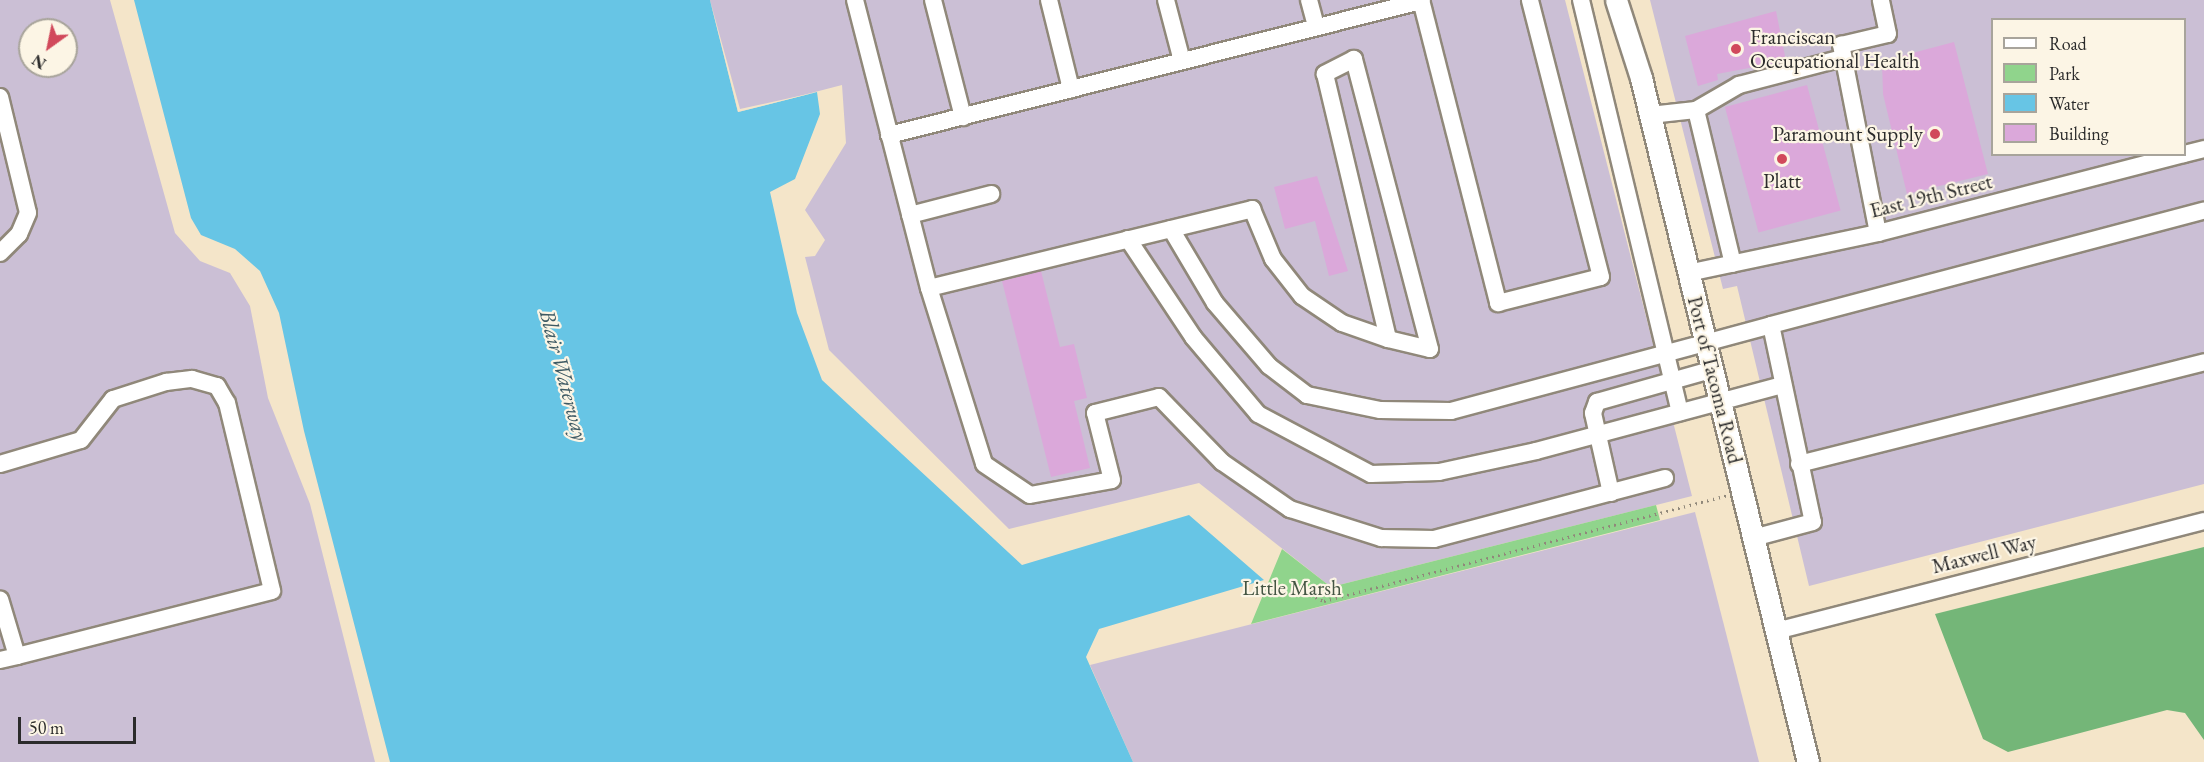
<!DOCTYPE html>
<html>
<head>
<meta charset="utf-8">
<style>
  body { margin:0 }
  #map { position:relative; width:2204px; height:762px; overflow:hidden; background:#f4e5c9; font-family:"EB Garamond",serif }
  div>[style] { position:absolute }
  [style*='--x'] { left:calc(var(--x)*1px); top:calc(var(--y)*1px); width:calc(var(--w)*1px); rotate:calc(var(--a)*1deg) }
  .industrial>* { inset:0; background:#cbbfd5 }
  .green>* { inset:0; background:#90d48c }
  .forest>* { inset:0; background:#74b678 }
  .water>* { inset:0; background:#67c5e5 }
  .pier>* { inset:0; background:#f4e5c9 }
  .building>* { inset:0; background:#dba8da; transform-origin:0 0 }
  .path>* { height:3px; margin-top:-1.5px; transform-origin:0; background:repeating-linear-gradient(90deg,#90887a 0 1.5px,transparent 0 6px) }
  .roads { filter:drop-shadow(2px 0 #90887a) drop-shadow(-2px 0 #90887a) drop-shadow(0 2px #90887a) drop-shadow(0 -2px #90887a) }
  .minor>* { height:16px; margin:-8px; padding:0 8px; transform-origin:8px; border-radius:8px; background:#fff }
  .major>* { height:21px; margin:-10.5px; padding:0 10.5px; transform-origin:10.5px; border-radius:10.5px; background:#fff }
  .dots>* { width:16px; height:16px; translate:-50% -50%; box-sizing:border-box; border:3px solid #fcf5e5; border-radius:50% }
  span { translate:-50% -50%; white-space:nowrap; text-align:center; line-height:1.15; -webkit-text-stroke:4.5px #fcf5e5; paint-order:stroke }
  .poi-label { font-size:21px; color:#2b2b2b }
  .left { translate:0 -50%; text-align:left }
  .right { translate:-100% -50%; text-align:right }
  .street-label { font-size:21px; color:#2b2b2b }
  .park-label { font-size:21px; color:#445543 }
  .water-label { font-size:22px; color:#3d5963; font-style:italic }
  .legend { position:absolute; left:1991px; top:18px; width:195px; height:138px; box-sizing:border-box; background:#fcf5e5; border:2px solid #a8a49b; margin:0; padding:8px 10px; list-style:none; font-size:18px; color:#2b2b2b }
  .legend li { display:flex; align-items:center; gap:12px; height:30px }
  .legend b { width:30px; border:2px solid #a8a49b }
  .north { position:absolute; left:18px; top:18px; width:60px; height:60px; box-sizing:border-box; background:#fcf5e5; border:2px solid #a8a49b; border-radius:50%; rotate:213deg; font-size:16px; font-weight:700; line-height:24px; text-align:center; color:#2b2b2b }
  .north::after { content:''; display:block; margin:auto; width:21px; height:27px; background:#d1495b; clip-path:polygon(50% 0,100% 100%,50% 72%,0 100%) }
  .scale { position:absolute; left:18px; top:717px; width:118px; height:27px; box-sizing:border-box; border:3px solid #2b2b2b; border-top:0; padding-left:8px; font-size:18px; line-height:21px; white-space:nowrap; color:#2b2b2b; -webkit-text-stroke:4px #fcf5e5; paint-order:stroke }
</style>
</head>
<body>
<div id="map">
  <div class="industrial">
    <div style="clip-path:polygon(evenodd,0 0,113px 0,232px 270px,252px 305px,313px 503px,378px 762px,0 762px,0 0,30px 30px,66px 30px,66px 66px,30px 66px,30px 30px)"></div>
    <div style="clip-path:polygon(710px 0,1565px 0,1692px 496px,1331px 587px,1199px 483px,1009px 529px,829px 350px,805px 257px,815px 256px,825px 240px,805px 210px,846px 143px,842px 85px,738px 112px)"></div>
    <div style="clip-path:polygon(evenodd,1650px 0,2204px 0,2204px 484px,1809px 586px,1737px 286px,1723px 289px,1650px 0,1992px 20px,2184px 20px,2184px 154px,1992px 154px,1992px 20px)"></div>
    <div style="clip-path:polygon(1695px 512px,1759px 762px,1133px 762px,1090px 665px)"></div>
  </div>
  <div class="green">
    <div style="clip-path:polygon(1656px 505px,1660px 520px,1251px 624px,1282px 549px,1331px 587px)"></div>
  </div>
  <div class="forest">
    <div style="clip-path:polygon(2204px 547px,2204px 740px,2185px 713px,2167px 710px,2008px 752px,1983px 739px,1935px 614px)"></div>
  </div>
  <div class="water">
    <div style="clip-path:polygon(113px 0,710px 0,738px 112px,817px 92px,820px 114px,795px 179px,770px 192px,797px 313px,822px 380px,1022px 565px,1189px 515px,1264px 580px,1099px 629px,1086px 657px,1133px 762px,378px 762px,313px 503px,252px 305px,232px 270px,201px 259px)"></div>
  </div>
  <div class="pier">
    <div style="clip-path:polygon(110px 0,134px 0,191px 218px,201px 235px,235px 249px,260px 271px,279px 313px,304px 431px,390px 762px,375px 762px,310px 504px,268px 398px,250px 306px,230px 273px,200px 261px,175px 233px)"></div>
    <div style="clip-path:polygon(710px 0,740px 109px,817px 92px,738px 112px)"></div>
  </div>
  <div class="building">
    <div style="clip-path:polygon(1776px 11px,1786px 61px,1717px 74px,1718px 80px,1698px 86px,1685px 36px)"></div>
    <div style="clip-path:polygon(1954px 42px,1988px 174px,1907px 194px,1883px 94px,1882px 61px)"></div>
    <div style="left:1807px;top:85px;width:130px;height:85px;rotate:75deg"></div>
    <div style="clip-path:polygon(1317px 176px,1348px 271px,1329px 276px,1315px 221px,1285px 229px,1274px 187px)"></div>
    <div style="clip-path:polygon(1041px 271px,1060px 347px,1074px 344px,1087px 398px,1074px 401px,1090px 468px,1051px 477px,1002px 281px)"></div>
  </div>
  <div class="path">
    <div style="--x:1299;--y:590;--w:27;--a:24"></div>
    <div style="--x:1324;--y:601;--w:417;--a:-14.7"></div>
  </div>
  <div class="roads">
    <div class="minor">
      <div style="--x:855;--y:0;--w:297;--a:75.6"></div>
      <div style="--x:929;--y:288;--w:184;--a:72.6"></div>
      <div style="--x:984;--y:464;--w:55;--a:34"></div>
      <div style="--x:1030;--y:495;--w:83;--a:-10.4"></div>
      <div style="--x:1112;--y:480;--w:69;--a:-104.2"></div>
      <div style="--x:1095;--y:413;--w:66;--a:-14"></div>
      <div style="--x:1159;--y:397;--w:91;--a:45.9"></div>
      <div style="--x:1222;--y:462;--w:83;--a:34.7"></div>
      <div style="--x:1290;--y:509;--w:96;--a:17.7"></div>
      <div style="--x:1381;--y:538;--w:53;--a:1.1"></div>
      <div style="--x:1434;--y:539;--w:239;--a:-14.8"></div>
      <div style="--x:933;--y:0;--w:121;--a:75.6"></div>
      <div style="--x:1049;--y:0;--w:92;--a:76.1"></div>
      <div style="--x:1166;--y:0;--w:63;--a:75.3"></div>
      <div style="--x:1309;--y:0;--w:28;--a:75"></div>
      <div style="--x:1421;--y:0;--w:313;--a:75.7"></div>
      <div style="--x:1498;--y:303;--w:106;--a:-14.2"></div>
      <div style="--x:1601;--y:277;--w:286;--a:-104.4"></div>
      <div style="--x:1581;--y:0;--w:424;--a:76.5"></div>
      <div style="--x:0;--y:97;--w:119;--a:76.4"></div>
      <div style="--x:28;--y:213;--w:23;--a:113"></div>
      <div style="--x:19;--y:234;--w:27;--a:135"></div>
      <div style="--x:1696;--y:110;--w:158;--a:76.5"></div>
      <div style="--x:1650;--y:115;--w:46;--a:-6.2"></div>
      <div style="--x:1696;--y:110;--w:50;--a:-30.2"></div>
      <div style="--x:1739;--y:85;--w:107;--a:-14.6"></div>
      <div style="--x:889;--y:135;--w:549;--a:-14.14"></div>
      <div style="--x:2184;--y:154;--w:21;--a:-14"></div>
      <div style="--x:910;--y:215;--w:84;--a:-14.5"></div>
      <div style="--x:1171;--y:229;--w:86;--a:59.3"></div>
      <div style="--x:1215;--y:303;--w:83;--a:49.4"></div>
      <div style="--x:1269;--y:366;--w:48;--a:37.3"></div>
      <div style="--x:1307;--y:395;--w:75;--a:11.6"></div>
      <div style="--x:1380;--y:410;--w:71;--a:0.8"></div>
      <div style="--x:1451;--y:411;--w:331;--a:-15"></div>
      <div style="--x:1771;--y:325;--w:201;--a:78"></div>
      <div style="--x:1813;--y:522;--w:62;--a:165.1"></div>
      <div style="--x:1878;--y:233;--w:192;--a:-101.1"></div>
      <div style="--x:1841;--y:45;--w:48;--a:-13.2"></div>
      <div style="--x:1888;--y:34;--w:35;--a:-102"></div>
      <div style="--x:1128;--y:239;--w:118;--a:56.4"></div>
      <div style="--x:1193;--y:337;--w:101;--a:49.8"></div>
      <div style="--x:1258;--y:414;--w:128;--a:28"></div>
      <div style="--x:1371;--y:474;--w:68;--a:-1.7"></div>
      <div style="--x:1439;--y:472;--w:99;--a:-12.2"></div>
      <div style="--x:1536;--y:451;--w:256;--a:-15"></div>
      <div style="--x:1688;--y:273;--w:194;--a:-11.9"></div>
      <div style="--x:1878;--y:233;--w:315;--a:-14.5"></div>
      <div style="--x:929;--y:288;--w:333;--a:-13.7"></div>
      <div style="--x:1252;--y:209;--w:54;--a:67.2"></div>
      <div style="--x:1273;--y:259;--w:47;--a:51.9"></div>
      <div style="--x:1302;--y:296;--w:48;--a:34"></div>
      <div style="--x:1342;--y:323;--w:49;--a:19.2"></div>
      <div style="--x:1388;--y:339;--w:43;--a:13.4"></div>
      <div style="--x:1430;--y:349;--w:300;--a:-104.7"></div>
      <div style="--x:1354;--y:59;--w:33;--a:153"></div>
      <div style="--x:1325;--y:74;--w:272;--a:76.6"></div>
      <div style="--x:1771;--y:325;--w:448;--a:-14.8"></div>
      <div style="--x:0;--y:464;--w:84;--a:-16.5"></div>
      <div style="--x:81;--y:440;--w:52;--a:-52"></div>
      <div style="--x:113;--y:399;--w:56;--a:-17.8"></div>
      <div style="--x:166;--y:382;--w:26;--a:-7"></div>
      <div style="--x:192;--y:379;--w:26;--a:16"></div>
      <div style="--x:217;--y:386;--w:20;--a:60"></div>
      <div style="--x:227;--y:403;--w:193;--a:76.5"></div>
      <div style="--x:272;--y:591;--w:263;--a:165.7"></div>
      <div style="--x:17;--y:656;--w:59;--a:-106.6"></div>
      <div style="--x:1799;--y:464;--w:418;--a:-14.1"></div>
      <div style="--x:1611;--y:493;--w:82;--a:-102.7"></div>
      <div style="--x:1593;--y:413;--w:12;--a:-70"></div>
      <div style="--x:1597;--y:402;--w:118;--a:-15.7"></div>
      <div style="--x:1776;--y:631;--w:442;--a:-14.4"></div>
      <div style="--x:0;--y:660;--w:17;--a:-13"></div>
    </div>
    <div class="major">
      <div style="--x:1616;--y:0;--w:82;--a:72.2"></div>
      <div style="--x:1641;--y:78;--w:704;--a:76.28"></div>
    </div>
  </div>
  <div class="dots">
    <div style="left:1736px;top:49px;background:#d1495b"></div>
    <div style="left:1935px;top:134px;background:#d1495b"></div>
    <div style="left:1782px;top:159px;background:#d1495b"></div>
  </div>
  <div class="poi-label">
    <span class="left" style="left:1750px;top:49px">Franciscan<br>Occupational Health</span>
    <span class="right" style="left:1923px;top:134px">Paramount Supply</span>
    <span style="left:1782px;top:181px">Platt</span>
  </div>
  <div class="street-label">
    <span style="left:1931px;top:196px;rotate:-14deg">East 19th Street</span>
    <span style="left:1715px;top:380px;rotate:76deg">Port of Tacoma Road</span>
    <span style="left:1984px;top:554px;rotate:-14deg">Maxwell Way</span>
  </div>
  <div class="park-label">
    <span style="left:1292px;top:588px">Little Marsh</span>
  </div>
  <div class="water-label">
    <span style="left:564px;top:375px;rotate:75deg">Blair Waterway</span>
  </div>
  <ul class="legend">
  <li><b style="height:8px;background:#fff"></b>Road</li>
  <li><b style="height:16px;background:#90d48c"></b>Park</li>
  <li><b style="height:16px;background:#67c5e5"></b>Water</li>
  <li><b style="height:16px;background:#dba8da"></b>Building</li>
  </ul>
  <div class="north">N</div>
  <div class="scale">50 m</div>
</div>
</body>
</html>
